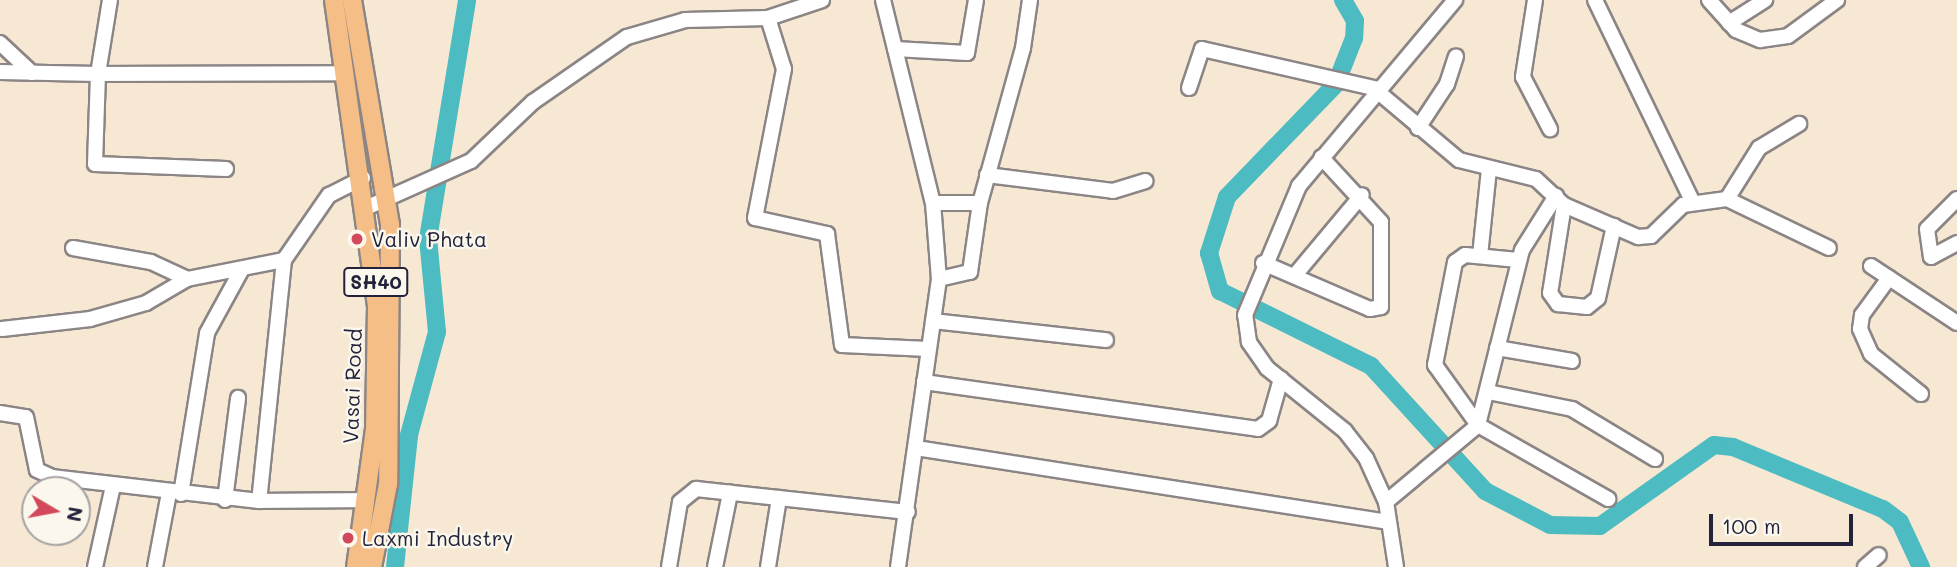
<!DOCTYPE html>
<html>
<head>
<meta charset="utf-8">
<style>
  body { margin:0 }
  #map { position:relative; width:1957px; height:567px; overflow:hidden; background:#f6e8d2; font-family:Mali,sans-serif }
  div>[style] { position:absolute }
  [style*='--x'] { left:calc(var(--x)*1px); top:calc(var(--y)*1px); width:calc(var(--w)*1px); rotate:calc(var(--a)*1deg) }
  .river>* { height:18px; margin:-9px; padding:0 9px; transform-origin:9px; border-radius:9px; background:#4cbbc2 }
  .roads { filter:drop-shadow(2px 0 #8c8586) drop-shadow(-2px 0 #8c8586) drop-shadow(0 2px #8c8586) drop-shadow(0 -2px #8c8586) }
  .minor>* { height:14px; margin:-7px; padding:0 7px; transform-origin:7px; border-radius:7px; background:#fff }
  .major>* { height:18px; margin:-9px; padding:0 9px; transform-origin:9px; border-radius:9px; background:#f6be87 }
  .dots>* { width:19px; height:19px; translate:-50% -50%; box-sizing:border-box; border:4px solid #fbf7ec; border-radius:50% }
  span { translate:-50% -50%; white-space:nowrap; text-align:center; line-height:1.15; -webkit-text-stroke:5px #fbf7ec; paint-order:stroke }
  .shield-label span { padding:2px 5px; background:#fbf7ec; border:2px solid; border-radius:5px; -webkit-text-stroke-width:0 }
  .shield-label { font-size:19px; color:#22223b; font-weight:700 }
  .poi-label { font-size:21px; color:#22223b }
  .left { translate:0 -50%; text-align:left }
  .street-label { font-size:21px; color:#22223b }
  .north { position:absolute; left:21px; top:476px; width:70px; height:70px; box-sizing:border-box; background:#fbf7ec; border:2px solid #a4a2a5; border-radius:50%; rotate:100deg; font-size:19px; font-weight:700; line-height:28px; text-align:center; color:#22223b }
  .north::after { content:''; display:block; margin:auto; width:24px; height:32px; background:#d1495b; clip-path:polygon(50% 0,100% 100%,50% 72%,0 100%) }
  .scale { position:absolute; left:1709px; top:514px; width:144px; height:32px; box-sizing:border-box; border:4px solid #22223b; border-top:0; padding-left:9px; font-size:21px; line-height:24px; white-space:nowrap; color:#22223b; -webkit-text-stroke:5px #fbf7ec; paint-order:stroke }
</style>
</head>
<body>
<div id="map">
  <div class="river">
    <div style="--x:1343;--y:0;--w:24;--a:60"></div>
    <div style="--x:1355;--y:21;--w:17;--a:93"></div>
    <div style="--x:1354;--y:38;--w:49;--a:111.4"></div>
    <div style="--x:1336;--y:84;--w:157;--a:134"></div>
    <div style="--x:1227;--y:197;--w:59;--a:107.8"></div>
    <div style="--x:1209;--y:253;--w:40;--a:74"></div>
    <div style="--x:1220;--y:291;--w:169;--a:26.4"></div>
    <div style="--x:1371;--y:366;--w:169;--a:47.6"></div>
    <div style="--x:1485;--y:491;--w:73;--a:27.6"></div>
    <div style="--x:1550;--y:525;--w:50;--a:1.1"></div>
    <div style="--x:1600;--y:526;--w:140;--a:-35.4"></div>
    <div style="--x:1714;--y:445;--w:19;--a:6"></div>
    <div style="--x:1733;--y:447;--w:162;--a:22.5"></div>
    <div style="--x:1883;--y:509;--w:21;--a:37"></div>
    <div style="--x:1900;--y:522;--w:50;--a:65"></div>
    <div style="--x:395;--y:567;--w:133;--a:-83.9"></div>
    <div style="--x:409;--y:435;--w:107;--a:-74.8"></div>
    <div style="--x:437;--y:332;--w:93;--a:-95.5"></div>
    <div style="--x:428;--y:239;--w:242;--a:-80.7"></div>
  </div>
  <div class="roads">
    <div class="minor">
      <div style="--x:883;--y:0;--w:209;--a:76.2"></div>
      <div style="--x:933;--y:203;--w:76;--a:85.5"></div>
      <div style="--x:939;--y:279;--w:291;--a:98.1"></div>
      <div style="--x:1535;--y:0;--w:78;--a:98.9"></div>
      <div style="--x:1523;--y:77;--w:59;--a:62.6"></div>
      <div style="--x:1595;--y:0;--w:223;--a:64.2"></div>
      <div style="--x:1709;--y:0;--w:40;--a:48"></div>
      <div style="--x:1736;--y:30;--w:26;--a:23"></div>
      <div style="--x:1760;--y:40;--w:28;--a:-8"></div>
      <div style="--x:1788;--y:36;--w:61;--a:-36.3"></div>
      <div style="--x:768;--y:18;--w:53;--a:72.6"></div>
      <div style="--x:784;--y:69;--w:152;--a:101"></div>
      <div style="--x:755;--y:218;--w:74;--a:12.5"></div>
      <div style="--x:827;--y:234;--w:112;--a:82.3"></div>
      <div style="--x:842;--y:345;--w:86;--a:2.7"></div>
      <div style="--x:1729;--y:23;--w:43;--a:-32.6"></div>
      <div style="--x:0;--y:43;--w:44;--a:43.2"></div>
      <div style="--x:895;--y:49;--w:72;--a:3.2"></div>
      <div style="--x:967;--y:53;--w:54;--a:-80.4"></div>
      <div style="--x:0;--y:72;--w:98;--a:1.2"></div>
      <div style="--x:98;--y:74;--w:75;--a:-80.8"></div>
      <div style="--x:1189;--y:88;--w:41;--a:-71.6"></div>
      <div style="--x:1202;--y:49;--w:180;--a:12.8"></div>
      <div style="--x:1377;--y:91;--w:107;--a:40.1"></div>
      <div style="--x:1459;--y:160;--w:79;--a:13.9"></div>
      <div style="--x:1536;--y:179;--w:38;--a:43"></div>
      <div style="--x:1564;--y:205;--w:81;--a:23.4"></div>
      <div style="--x:1638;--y:237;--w:13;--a:-4"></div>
      <div style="--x:1651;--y:236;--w:45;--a:-44.1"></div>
      <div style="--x:1683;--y:205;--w:44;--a:-7.8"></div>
      <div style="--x:1727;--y:199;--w:113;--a:25.7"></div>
      <div style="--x:1418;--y:128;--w:53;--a:-56.6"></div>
      <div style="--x:1447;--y:84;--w:29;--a:-72"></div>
      <div style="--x:226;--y:169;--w:131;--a:-177.8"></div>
      <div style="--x:95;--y:164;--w:90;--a:-88.1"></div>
      <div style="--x:98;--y:74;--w:243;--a:-0.2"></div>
      <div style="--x:987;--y:175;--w:127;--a:7.2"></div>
      <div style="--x:1113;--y:191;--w:34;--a:-17"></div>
      <div style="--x:363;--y:178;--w:38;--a:153"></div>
      <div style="--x:329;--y:195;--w:79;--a:124.7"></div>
      <div style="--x:284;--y:260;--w:242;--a:95.9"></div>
      <div style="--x:259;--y:501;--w:108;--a:-0.5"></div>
      <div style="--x:1727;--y:199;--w:60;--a:-57.9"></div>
      <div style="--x:1759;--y:148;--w:47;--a:-31"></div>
      <div style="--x:1957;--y:199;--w:42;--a:135"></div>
      <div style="--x:1927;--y:229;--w:28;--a:82"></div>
      <div style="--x:1931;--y:257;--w:30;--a:-28"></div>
      <div style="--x:933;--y:203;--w:47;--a:0"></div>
      <div style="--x:1564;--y:205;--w:89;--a:99"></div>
      <div style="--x:1550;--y:293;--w:14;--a:54"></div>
      <div style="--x:1558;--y:304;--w:29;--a:6"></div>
      <div style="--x:1587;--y:307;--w:14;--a:-39"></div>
      <div style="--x:1598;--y:298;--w:74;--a:-77.5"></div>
      <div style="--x:368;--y:207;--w:113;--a:-24.1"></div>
      <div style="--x:471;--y:161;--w:86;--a:-43.6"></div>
      <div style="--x:533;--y:102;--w:114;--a:-34.7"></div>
      <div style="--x:627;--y:37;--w:60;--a:-16.3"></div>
      <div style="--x:685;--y:20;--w:83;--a:-1.4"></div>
      <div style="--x:768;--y:18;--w:57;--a:-18.4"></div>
      <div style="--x:73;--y:248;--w:79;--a:10.2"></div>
      <div style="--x:151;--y:262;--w:40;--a:25"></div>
      <div style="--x:1480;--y:256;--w:87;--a:-84.1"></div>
      <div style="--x:1518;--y:260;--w:53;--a:-174.6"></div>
      <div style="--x:1465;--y:255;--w:12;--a:145"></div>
      <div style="--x:1455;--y:262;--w:105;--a:101"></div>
      <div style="--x:1435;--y:365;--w:74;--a:54.4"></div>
      <div style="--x:1478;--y:425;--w:150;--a:29.6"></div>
      <div style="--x:1263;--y:263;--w:116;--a:23.3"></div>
      <div style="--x:1370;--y:309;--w:11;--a:-10"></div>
      <div style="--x:1381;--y:307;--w:85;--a:-90"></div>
      <div style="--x:1381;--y:222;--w:88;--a:-132.7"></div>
      <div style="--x:1871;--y:266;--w:103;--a:33.5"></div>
      <div style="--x:1295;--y:275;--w:104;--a:-50.1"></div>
      <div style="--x:1889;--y:278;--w:46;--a:126.1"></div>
      <div style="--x:1862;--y:315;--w:14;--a:98"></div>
      <div style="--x:1860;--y:329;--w:27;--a:66"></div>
      <div style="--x:1871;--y:354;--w:64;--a:38.7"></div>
      <div style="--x:939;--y:279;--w:32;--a:-13"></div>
      <div style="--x:970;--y:272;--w:70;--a:-81.8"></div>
      <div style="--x:980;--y:203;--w:161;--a:-74.5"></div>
      <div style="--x:1023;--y:48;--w:49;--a:-81.7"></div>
      <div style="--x:933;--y:321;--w:174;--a:6.3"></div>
      <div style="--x:2;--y:329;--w:89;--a:-6.5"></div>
      <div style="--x:90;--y:319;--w:58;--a:-15.9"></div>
      <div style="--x:146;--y:303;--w:48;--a:-30.3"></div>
      <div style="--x:187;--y:279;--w:99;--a:-11.1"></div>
      <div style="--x:1497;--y:348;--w:76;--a:9.8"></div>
      <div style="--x:924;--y:382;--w:337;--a:8"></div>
      <div style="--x:1258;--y:429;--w:14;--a:-36"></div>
      <div style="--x:1269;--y:421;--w:44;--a:-74.1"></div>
      <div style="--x:1488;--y:392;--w:86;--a:11.4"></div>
      <div style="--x:1572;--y:409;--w:97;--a:31.1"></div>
      <div style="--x:0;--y:413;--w:26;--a:9"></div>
      <div style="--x:26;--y:417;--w:54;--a:78.3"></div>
      <div style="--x:37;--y:470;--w:17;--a:25"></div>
      <div style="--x:52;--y:477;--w:208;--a:6.6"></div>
      <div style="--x:916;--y:448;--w:476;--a:8.9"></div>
      <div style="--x:181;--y:494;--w:163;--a:-80.8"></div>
      <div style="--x:207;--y:333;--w:73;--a:-61.3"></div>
      <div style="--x:225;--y:500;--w:103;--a:-82.7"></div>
      <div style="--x:1386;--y:502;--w:120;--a:-39.9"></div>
      <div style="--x:1478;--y:425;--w:180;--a:-75.9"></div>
      <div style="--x:1522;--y:250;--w:64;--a:-57.8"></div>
      <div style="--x:95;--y:567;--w:83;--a:-77.5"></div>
      <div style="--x:155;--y:567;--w:75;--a:-79.3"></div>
      <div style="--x:669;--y:567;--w:66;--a:-80.4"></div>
      <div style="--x:680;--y:502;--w:21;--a:-39"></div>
      <div style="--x:696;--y:489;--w:213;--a:6.2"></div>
      <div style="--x:715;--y:567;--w:76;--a:-78.5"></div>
      <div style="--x:768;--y:567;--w:70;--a:-80.9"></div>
      <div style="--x:1396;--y:567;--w:66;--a:-98.7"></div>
      <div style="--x:1386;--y:502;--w:48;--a:-114.4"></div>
      <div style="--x:1366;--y:458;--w:34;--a:-128"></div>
      <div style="--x:1345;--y:431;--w:100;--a:-141.1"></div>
      <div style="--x:1267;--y:368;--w:32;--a:-125"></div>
      <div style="--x:1249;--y:342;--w:27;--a:-98"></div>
      <div style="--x:1245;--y:315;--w:140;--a:-67.3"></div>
      <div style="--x:1299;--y:186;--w:243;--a:-50"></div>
      <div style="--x:1865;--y:567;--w:18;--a:-41"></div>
    </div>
    <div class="major">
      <div style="--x:334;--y:0;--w:309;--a:82"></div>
      <div style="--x:377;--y:306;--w:123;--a:90.9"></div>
      <div style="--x:375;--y:429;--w:139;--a:97.8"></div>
      <div style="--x:352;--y:0;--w:228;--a:80.4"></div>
      <div style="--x:390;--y:225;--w:259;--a:90.4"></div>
      <div style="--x:388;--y:484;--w:85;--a:100.9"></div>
    </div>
  </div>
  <div class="dots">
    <div style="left:357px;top:239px;background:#d1495b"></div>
    <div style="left:348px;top:538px;background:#d1495b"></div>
  </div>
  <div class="shield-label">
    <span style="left:376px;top:282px">SH40</span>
  </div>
  <div class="poi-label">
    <span class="left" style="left:371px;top:239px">Valiv Phata</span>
    <span class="left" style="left:362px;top:538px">Laxmi Industry</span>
  </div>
  <div class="street-label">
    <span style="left:352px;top:386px;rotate:-88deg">Vasai Road</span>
  </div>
  <div class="north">N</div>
  <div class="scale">100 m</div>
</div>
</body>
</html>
